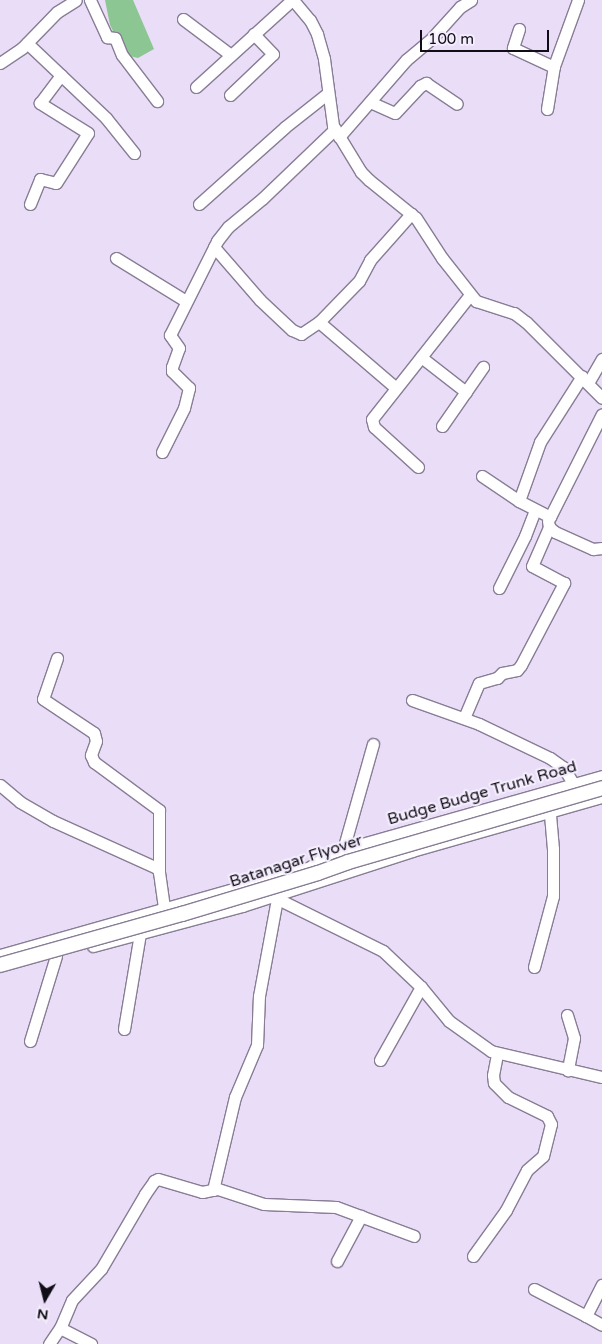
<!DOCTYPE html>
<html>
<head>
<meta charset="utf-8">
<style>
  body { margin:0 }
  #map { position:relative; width:602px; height:1344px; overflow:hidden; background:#e9ddf8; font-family:"Varela Round",sans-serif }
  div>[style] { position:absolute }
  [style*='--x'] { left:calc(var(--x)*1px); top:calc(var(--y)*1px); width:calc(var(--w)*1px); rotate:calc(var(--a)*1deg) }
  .green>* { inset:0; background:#8cc692 }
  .roads { filter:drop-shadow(1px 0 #887d95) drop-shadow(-1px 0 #887d95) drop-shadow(0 1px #887d95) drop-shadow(0 -1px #887d95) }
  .minor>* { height:11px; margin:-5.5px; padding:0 5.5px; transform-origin:5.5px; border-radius:5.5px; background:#fff }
  .bridges { filter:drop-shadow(1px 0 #887d95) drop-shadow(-1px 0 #887d95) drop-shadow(0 1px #887d95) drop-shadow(0 -1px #887d95) }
  .major-bridge>* { height:14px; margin:-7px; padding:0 7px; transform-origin:7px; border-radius:7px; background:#fff }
  span { translate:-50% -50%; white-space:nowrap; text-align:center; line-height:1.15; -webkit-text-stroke:4.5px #f4edfd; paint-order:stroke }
  .street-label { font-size:16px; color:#110d16 }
  .north { position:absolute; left:20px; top:1274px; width:50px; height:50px; -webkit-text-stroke:4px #f4edfd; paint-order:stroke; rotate:188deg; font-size:14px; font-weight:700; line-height:20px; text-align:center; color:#110d16 }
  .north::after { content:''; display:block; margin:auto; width:18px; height:22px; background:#110d16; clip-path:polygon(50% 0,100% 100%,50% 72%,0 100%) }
  .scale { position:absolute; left:420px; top:30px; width:129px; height:22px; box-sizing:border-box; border:2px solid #110d16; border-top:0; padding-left:6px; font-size:15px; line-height:18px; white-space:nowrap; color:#110d16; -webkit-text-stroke:4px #f4edfd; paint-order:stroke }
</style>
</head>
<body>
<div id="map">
  <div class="green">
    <div style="clip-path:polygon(105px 0,133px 0,154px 49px,138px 58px,125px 55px,110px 25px)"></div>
  </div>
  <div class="roads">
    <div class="minor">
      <div style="--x:90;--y:0;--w:41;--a:65.3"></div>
      <div style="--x:107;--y:37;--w:8;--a:7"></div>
      <div style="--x:115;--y:38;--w:18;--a:68"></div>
      <div style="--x:122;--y:55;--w:58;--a:52.7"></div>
      <div style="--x:293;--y:0;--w:26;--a:50"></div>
      <div style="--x:310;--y:20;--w:16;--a:63"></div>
      <div style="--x:317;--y:34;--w:26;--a:74"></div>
      <div style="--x:324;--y:59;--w:68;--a:82.3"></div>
      <div style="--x:333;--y:126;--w:54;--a:58.7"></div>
      <div style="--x:361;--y:172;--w:11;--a:45"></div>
      <div style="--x:369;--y:180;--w:60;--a:39"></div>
      <div style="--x:416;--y:218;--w:48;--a:57"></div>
      <div style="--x:442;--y:258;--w:55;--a:51.7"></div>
      <div style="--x:476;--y:301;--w:40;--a:18"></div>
      <div style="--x:514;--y:313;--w:15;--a:37"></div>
      <div style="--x:526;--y:322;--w:107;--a:45"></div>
      <div style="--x:183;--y:19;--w:60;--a:36.9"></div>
      <div style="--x:519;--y:29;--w:20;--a:108"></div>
      <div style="--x:513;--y:48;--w:45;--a:24.9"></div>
      <div style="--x:27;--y:43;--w:109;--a:43.5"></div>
      <div style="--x:106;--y:118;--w:45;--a:51.3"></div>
      <div style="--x:0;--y:63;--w:27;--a:-34"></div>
      <div style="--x:22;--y:48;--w:50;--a:-45.8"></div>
      <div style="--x:57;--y:12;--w:22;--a:-32"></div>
      <div style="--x:196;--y:87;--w:130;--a:-42.2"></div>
      <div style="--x:230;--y:95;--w:59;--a:-43.6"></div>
      <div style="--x:273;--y:54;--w:28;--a:-134"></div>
      <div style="--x:370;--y:102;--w:27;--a:24"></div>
      <div style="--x:395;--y:113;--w:37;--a:-47"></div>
      <div style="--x:420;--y:86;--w:7;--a:-27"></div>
      <div style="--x:426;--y:83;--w:37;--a:34"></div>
      <div style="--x:547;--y:109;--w:44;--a:-80.8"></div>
      <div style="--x:554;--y:66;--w:70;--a:-70"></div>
      <div style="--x:339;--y:137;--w:102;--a:-49"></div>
      <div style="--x:406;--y:60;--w:34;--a:-40"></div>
      <div style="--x:432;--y:38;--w:42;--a:-47.9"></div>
      <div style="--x:460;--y:7;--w:13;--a:-32"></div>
      <div style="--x:30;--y:204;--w:27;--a:-68"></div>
      <div style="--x:40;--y:179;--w:16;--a:14"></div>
      <div style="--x:56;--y:183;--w:59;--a:-57.4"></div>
      <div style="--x:88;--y:133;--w:57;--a:-148"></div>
      <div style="--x:40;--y:103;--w:35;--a:-53"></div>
      <div style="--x:199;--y:204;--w:115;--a:-41.8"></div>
      <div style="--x:285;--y:127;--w:55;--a:-38.3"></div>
      <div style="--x:214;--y:247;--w:70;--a:49"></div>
      <div style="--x:260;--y:300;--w:44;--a:43.2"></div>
      <div style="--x:292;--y:330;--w:10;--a:24"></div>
      <div style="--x:301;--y:334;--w:22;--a:-34"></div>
      <div style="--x:319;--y:322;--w:57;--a:-45.7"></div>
      <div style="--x:359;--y:281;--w:24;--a:-62"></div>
      <div style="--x:370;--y:260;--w:62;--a:-48.3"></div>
      <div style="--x:116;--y:258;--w:82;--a:31.6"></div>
      <div style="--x:319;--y:322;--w:101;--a:40.6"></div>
      <div style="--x:421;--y:357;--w:57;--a:37.9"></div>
      <div style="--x:588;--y:383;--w:28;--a:-60"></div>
      <div style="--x:442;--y:426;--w:72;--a:-55.2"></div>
      <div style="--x:162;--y:452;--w:49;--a:-63.4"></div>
      <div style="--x:184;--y:408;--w:21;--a:-76"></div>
      <div style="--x:189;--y:388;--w:24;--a:-135"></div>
      <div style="--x:172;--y:371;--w:4;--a:-90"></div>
      <div style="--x:172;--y:367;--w:20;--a:-70"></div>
      <div style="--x:179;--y:348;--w:16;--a:-125"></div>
      <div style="--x:170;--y:335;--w:105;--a:-63.4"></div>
      <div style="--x:217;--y:241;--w:18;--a:-52"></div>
      <div style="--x:228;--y:227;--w:45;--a:-39.6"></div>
      <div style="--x:263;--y:198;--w:100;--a:-43.8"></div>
      <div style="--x:418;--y:467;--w:59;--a:-137.7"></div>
      <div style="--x:374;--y:427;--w:8;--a:-104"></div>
      <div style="--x:372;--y:419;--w:158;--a:-51.7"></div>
      <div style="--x:482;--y:476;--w:45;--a:34"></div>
      <div style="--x:519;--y:501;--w:35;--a:27"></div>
      <div style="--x:550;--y:517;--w:115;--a:-63.2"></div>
      <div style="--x:519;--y:501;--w:63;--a:-70.4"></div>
      <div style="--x:540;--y:442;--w:78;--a:-57.5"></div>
      <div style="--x:548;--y:521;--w:6;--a:81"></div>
      <div style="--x:549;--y:527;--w:8;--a:40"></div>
      <div style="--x:555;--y:532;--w:42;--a:24.1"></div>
      <div style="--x:593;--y:549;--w:9;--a:-6"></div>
      <div style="--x:499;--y:588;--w:58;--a:-63.4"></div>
      <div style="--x:525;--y:536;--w:28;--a:-69"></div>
      <div style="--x:57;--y:658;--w:43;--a:108.9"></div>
      <div style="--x:43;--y:699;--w:61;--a:33.7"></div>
      <div style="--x:94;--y:733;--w:8;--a:76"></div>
      <div style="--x:96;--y:741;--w:15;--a:110"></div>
      <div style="--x:91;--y:755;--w:8;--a:67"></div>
      <div style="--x:94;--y:762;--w:81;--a:36.4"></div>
      <div style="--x:159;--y:810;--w:62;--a:90"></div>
      <div style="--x:412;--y:700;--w:71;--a:19.7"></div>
      <div style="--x:479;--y:724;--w:79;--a:25.6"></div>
      <div style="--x:550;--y:758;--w:16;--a:35"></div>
      <div style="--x:563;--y:767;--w:19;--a:58"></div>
      <div style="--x:464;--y:718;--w:38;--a:-67"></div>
      <div style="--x:479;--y:683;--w:19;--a:-16"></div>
      <div style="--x:497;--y:678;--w:7;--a:-45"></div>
      <div style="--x:502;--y:673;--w:15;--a:-11"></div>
      <div style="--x:517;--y:670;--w:6;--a:-51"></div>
      <div style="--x:521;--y:665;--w:93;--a:-62.3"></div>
      <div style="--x:564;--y:583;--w:36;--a:-152"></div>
      <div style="--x:532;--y:566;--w:43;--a:-66.4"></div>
      <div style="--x:0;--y:785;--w:26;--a:40"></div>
      <div style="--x:20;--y:802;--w:38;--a:30"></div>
      <div style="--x:53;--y:821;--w:114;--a:24.3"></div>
      <div style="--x:157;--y:868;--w:4;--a:63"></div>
      <div style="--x:159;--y:872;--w:37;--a:82"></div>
      <div style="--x:343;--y:850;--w:110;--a:-74.2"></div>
      <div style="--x:278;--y:899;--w:117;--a:26.3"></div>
      <div style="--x:383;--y:951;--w:52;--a:43.5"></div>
      <div style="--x:421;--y:987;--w:44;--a:50.5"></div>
      <div style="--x:449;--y:1021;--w:52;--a:35.5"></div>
      <div style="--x:491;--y:1051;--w:114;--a:13.2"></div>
      <div style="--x:93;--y:946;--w:154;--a:-15"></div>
      <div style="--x:242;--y:906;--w:179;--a:-17.9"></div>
      <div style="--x:412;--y:851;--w:198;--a:-15.9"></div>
      <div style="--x:0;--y:955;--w:322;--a:-15.8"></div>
      <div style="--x:310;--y:867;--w:24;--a:-35"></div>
      <div style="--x:330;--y:853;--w:283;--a:-15.8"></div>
      <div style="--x:534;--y:967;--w:73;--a:-75"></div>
      <div style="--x:553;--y:896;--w:47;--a:-90"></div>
      <div style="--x:553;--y:849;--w:37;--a:-95"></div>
      <div style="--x:567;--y:1015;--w:24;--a:73"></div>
      <div style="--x:574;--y:1038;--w:33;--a:101"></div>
      <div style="--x:124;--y:1029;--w:97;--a:-80.5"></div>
      <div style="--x:30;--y:1041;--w:89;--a:-73"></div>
      <div style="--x:380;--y:1060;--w:84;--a:-60.7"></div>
      <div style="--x:213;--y:1190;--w:96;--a:-76.7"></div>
      <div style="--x:235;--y:1097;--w:56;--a:-67.1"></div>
      <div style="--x:257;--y:1045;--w:49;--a:-87.7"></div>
      <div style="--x:259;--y:996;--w:105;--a:-79.5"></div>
      <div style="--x:473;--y:1256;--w:57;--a:-54.3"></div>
      <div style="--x:506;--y:1210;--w:45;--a:-62.3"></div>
      <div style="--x:527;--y:1170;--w:21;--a:-41"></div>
      <div style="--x:543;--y:1156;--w:33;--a:-76"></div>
      <div style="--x:551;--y:1124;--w:9;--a:-117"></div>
      <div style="--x:547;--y:1116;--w:43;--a:-154"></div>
      <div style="--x:508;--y:1097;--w:20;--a:-135"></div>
      <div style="--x:494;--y:1083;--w:8;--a:-97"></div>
      <div style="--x:493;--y:1075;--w:21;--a:-79"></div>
      <div style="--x:337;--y:1261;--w:51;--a:-61.9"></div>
      <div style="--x:534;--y:1289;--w:59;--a:27.4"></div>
      <div style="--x:586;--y:1316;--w:35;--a:-63"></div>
      <div style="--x:586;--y:1316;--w:18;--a:29"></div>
      <div style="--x:60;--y:1328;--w:35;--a:27"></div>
      <div style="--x:49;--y:1344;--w:22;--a:-56"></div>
      <div style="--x:61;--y:1326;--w:28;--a:-67"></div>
      <div style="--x:72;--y:1300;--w:42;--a:-46.9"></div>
      <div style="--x:101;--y:1269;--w:87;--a:-59.6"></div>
      <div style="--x:145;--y:1194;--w:16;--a:-55"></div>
      <div style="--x:154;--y:1181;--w:4;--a:-27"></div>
      <div style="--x:158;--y:1179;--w:46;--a:16.5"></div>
      <div style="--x:202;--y:1192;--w:16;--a:-11"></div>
      <div style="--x:218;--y:1189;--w:48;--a:18.1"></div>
      <div style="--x:264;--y:1204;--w:72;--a:2.4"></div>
      <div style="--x:336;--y:1207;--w:83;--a:20.4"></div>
    </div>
  </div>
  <div class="bridges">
    <div class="major-bridge">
      <div style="--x:0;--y:965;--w:189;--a:-15.7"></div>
      <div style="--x:182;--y:914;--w:142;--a:-16.8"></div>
      <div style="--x:318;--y:873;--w:32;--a:-20"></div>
      <div style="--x:348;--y:862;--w:265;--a:-16.2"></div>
    </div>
  </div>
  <div class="street-label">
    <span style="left:482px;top:793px;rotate:-16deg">Budge Budge Trunk Road</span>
    <span style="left:296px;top:861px;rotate:-18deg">Batanagar Flyover</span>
  </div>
  <div class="north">N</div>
  <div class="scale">100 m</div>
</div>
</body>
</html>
